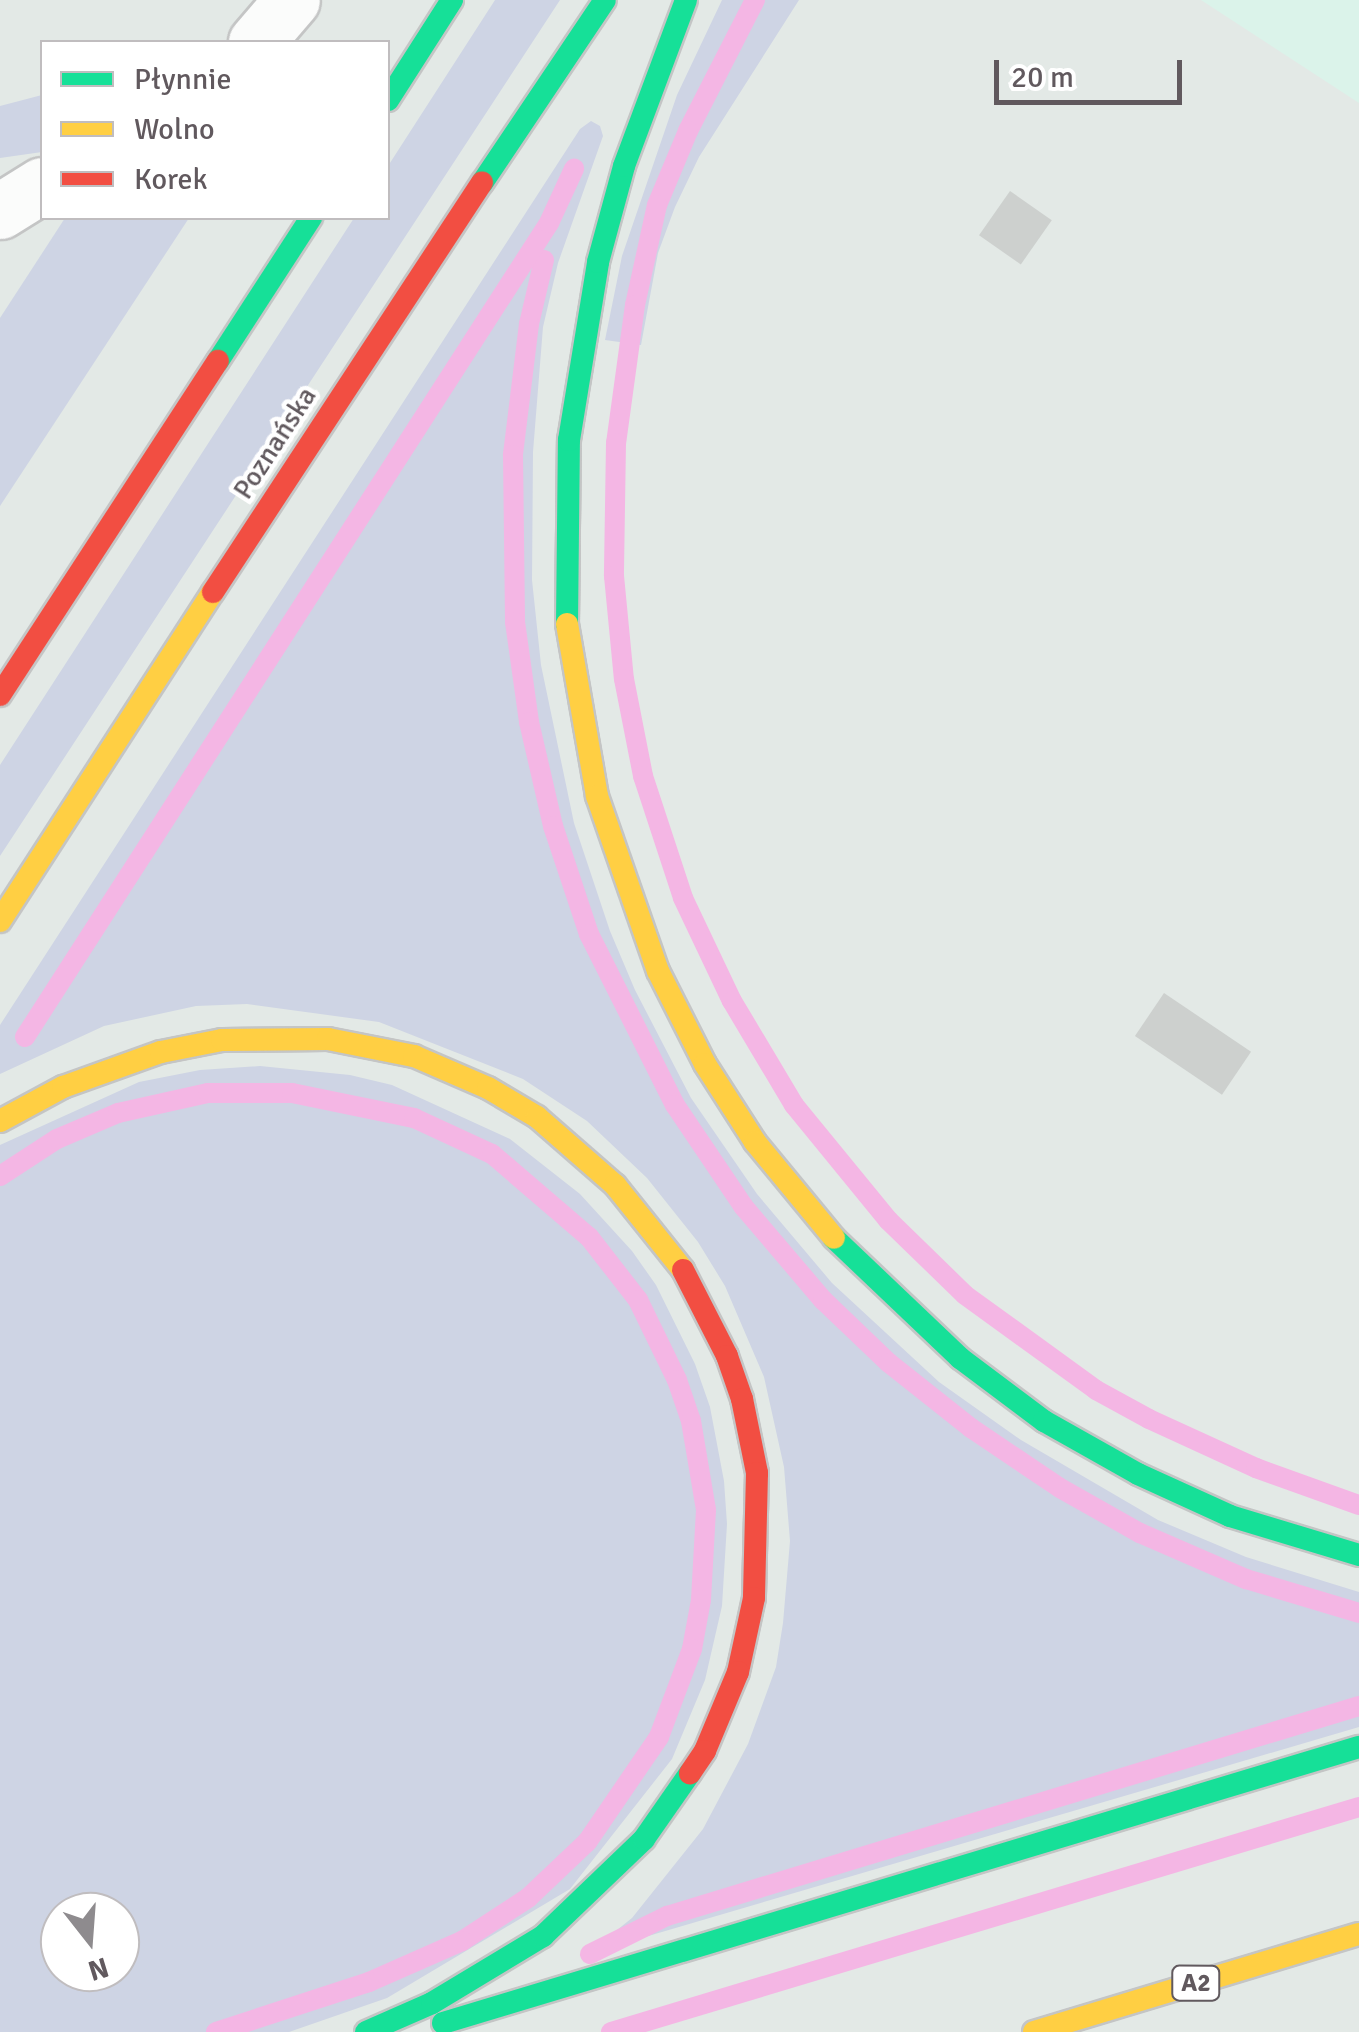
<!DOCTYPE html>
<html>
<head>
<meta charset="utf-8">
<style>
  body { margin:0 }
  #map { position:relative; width:1359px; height:2032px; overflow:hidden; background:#e3e9e6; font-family:Signika,sans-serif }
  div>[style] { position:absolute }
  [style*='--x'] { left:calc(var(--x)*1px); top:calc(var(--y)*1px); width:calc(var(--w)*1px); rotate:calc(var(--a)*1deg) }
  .commercial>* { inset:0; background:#dbf3ea }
  .green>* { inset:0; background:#ced4e4 }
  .stream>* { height:20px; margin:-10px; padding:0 10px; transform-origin:10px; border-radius:10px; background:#f4b6e4 }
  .building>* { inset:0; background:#cdd0ce; transform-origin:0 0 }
  .roads { filter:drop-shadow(2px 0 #c4c5c5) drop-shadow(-2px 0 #c4c5c5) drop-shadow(0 2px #c4c5c5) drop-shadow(0 -2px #c4c5c5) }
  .street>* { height:55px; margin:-27.5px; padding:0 27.5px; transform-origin:27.5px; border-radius:27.5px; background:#fbfcfb }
  .fast>* { height:22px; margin:-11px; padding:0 11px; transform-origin:11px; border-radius:11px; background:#16e098 }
  .slow>* { height:22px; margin:-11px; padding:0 11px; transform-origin:11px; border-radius:11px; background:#ffcf43 }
  .jam>* { height:22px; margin:-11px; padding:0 11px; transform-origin:11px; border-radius:11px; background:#f24e42 }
  span { translate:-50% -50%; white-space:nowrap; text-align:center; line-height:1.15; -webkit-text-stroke:9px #fff; paint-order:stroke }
  .shield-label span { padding:2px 8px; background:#fff; border:2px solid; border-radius:8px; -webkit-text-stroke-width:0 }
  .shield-label { font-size:25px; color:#61595e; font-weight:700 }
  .street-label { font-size:28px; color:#61595e }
  .legend { position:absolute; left:40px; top:40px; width:350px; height:180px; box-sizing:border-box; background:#fff; border:2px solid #c0bdbf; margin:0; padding:12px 18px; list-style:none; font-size:30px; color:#61595e }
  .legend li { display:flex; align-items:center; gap:20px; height:50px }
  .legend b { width:50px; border:2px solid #c0bdbf }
  .north { position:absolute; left:40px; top:1892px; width:100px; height:100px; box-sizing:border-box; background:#fff; border:2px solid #c0bdbf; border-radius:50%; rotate:163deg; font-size:28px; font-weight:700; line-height:40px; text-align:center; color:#61595e }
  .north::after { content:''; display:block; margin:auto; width:35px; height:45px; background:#8e8b8e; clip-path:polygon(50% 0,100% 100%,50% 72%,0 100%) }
  .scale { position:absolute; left:994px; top:60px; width:188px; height:45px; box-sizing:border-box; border:5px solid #61595e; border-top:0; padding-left:12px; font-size:30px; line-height:35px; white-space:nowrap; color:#61595e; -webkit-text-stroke:8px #fff; paint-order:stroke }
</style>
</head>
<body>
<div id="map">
  <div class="commercial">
    <div style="clip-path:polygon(1201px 0,1359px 0,1359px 103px)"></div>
  </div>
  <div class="green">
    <div style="clip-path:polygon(495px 0,560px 0,0 856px,0 765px,354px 218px,388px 218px,388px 166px)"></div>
    <div style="clip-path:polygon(722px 0,799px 0,699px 157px,675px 207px,658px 253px,641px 345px,605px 340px,622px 256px,677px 95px)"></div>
    <div style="clip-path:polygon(42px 95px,42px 152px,0 158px,0 106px)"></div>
    <div style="clip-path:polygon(591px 121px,600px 126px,603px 136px,558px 263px,543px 327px,533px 452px,532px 580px,541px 665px,574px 823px,610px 931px,635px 990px,691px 1098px,757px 1194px,832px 1283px,939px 1382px,1021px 1440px,1158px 1520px,1246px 1557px,1359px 1592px,1359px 1727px,587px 1954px,632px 1918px,703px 1829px,748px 1744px,776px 1667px,783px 1623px,790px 1541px,784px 1467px,764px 1377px,725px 1286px,698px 1242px,647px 1178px,587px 1121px,523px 1079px,379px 1022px,247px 1004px,196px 1006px,104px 1026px,0 1074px,0 1025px,580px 129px)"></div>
    <div style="clip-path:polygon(65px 218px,189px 218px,0 506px,0 318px)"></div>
    <div style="clip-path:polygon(evenodd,260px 1066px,350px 1075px,392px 1085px,510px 1139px,580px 1194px,632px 1251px,656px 1285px,695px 1364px,710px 1407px,724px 1481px,727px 1524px,722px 1606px,705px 1680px,672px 1759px,570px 1889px,387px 1998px,289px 2032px,0 2032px,0 1145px,139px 1082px,200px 1070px,260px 1066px,60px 1912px,120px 1912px,120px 1972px,60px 1972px,60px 1912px)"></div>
  </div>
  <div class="stream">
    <div style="--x:755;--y:0;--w:147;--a:117.1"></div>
    <div style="--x:688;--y:131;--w:80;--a:112.7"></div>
    <div style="--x:657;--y:205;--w:102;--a:102.4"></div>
    <div style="--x:635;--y:305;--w:139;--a:97.8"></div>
    <div style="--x:616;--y:443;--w:133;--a:90.9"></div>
    <div style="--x:614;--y:576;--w:103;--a:84.5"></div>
    <div style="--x:624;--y:679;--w:99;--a:78.9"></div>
    <div style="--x:643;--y:776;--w:128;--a:71.8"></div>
    <div style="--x:683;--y:898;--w:114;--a:64.6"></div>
    <div style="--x:732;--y:1001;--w:121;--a:59.2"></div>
    <div style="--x:794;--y:1105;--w:149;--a:50.7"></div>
    <div style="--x:888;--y:1220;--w:107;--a:44.2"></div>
    <div style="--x:965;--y:1295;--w:162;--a:35.9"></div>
    <div style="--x:1096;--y:1390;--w:60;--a:28.7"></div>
    <div style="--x:1149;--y:1419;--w:118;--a:24.6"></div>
    <div style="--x:1256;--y:1468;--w:109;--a:19.8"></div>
    <div style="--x:544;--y:260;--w:66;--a:103.2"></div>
    <div style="--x:529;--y:324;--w:132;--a:97"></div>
    <div style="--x:513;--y:455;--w:167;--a:89.3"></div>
    <div style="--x:515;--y:622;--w:101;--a:82"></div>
    <div style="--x:529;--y:722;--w:107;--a:77"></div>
    <div style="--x:553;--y:826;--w:114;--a:71.6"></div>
    <div style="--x:589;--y:934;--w:191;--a:63.3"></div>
    <div style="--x:675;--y:1105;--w:122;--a:56"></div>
    <div style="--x:743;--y:1206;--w:123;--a:49.6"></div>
    <div style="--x:823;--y:1300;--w:91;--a:43.7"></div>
    <div style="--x:889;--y:1363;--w:105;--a:38.4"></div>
    <div style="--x:971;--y:1428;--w:107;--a:34"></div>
    <div style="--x:1060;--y:1488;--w:92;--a:29.4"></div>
    <div style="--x:1140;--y:1533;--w:116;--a:23.5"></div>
    <div style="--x:1246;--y:1579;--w:118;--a:16.7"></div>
    <div style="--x:25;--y:1037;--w:968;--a:-57.23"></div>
    <div style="--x:549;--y:223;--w:60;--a:-65.2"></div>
    <div style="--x:0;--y:1176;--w:68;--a:-33"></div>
    <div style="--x:57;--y:1139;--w:66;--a:-23.1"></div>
    <div style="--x:118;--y:1113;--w:92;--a:-12.5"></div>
    <div style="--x:208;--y:1093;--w:84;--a:0"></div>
    <div style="--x:292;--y:1093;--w:125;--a:11.6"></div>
    <div style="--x:414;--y:1118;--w:86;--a:24.8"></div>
    <div style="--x:492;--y:1154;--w:128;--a:40.6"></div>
    <div style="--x:589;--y:1237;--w:80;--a:52.1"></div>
    <div style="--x:638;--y:1300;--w:89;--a:64"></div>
    <div style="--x:677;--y:1380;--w:43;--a:71.1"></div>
    <div style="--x:691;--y:1421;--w:90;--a:80.4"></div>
    <div style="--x:706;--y:1510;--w:90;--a:93.2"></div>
    <div style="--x:701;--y:1600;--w:50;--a:100.4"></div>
    <div style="--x:692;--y:1649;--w:94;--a:110.6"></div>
    <div style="--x:659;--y:1737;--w:127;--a:124.4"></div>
    <div style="--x:587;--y:1842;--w:81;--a:136.5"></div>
    <div style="--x:528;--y:1898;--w:79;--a:146.9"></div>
    <div style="--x:462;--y:1941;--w:102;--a:156.2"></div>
    <div style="--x:369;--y:1982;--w:161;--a:161.9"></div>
    <div style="--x:590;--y:1954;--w:86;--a:-26.3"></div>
    <div style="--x:667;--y:1916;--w:723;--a:-16.88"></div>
    <div style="--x:611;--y:2032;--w:781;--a:-16.74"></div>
  </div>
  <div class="building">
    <div style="left:1010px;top:191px;width:51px;height:54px;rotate:35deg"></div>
    <div style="left:1164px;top:993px;width:105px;height:52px;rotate:34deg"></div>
  </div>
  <div class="roads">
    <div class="street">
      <div style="--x:256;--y:42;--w:55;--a:-49.4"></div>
      <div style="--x:0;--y:211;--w:49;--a:-31.8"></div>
    </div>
    <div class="fast">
      <div style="--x:388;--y:100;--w:119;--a:-57.4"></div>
      <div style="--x:482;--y:183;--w:220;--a:-56.1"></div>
      <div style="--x:218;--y:361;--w:171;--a:-57"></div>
      <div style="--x:567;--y:624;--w:184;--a:-89.4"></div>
      <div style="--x:569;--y:440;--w:180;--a:-80.7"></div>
      <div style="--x:598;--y:262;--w:99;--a:-74.8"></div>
      <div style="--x:624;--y:166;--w:177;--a:-69.5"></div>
      <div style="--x:834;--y:1238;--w:174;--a:43.6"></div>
      <div style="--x:960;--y:1358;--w:105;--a:36.9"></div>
      <div style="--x:1044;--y:1421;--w:108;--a:29.4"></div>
      <div style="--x:1138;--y:1474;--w:101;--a:24.5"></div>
      <div style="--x:1230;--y:1516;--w:135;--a:16.8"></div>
      <div style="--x:443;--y:2023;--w:957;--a:-16.77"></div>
      <div style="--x:366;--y:2032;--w:72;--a:-23.7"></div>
      <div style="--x:432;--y:2003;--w:130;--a:-31.1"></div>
      <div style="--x:543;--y:1936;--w:140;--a:-43.8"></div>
      <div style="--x:644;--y:1839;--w:80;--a:-55.1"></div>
    </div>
    <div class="slow">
      <div style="--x:567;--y:624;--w:175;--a:80.1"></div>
      <div style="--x:597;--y:796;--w:185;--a:70.8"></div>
      <div style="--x:658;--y:971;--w:104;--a:63.2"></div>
      <div style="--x:705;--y:1064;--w:93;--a:57.3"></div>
      <div style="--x:755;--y:1142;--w:124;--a:50.5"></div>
      <div style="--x:0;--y:921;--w:392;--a:-57.1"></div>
      <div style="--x:0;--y:1121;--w:72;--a:-28.4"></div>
      <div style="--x:63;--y:1087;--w:104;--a:-19.7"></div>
      <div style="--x:161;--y:1052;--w:62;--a:-11.1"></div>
      <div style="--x:222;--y:1040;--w:106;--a:-0.5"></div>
      <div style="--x:328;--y:1039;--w:88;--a:11.2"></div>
      <div style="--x:414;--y:1056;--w:81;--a:23.4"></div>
      <div style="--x:488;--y:1088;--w:57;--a:30.6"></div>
      <div style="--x:537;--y:1117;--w:103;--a:41.1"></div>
      <div style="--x:615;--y:1185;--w:109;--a:51.3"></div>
      <div style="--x:1034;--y:2032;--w:339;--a:-16.8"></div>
    </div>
    <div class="jam">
      <div style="--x:213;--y:592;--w:490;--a:-56.7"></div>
      <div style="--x:0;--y:695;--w:399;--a:-56.9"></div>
      <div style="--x:683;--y:1270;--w:97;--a:62.9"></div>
      <div style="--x:727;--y:1356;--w:46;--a:70.8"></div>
      <div style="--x:742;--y:1399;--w:76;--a:78.5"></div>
      <div style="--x:757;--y:1473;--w:125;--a:91.4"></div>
      <div style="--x:754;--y:1598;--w:76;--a:102.2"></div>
      <div style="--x:738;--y:1672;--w:86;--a:112.7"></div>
      <div style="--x:705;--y:1751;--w:27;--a:124"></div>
    </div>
  </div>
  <div class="shield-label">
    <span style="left:1196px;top:1983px">A2</span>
  </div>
  <div class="street-label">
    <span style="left:275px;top:443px;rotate:-57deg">Poznańska</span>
  </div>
  <ul class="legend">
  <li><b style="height:12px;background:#16e098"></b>Płynnie</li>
  <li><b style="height:12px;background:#ffcf43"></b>Wolno</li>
  <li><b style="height:12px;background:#f24e42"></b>Korek</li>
  </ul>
  <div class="north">N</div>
  <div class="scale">20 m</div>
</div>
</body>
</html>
